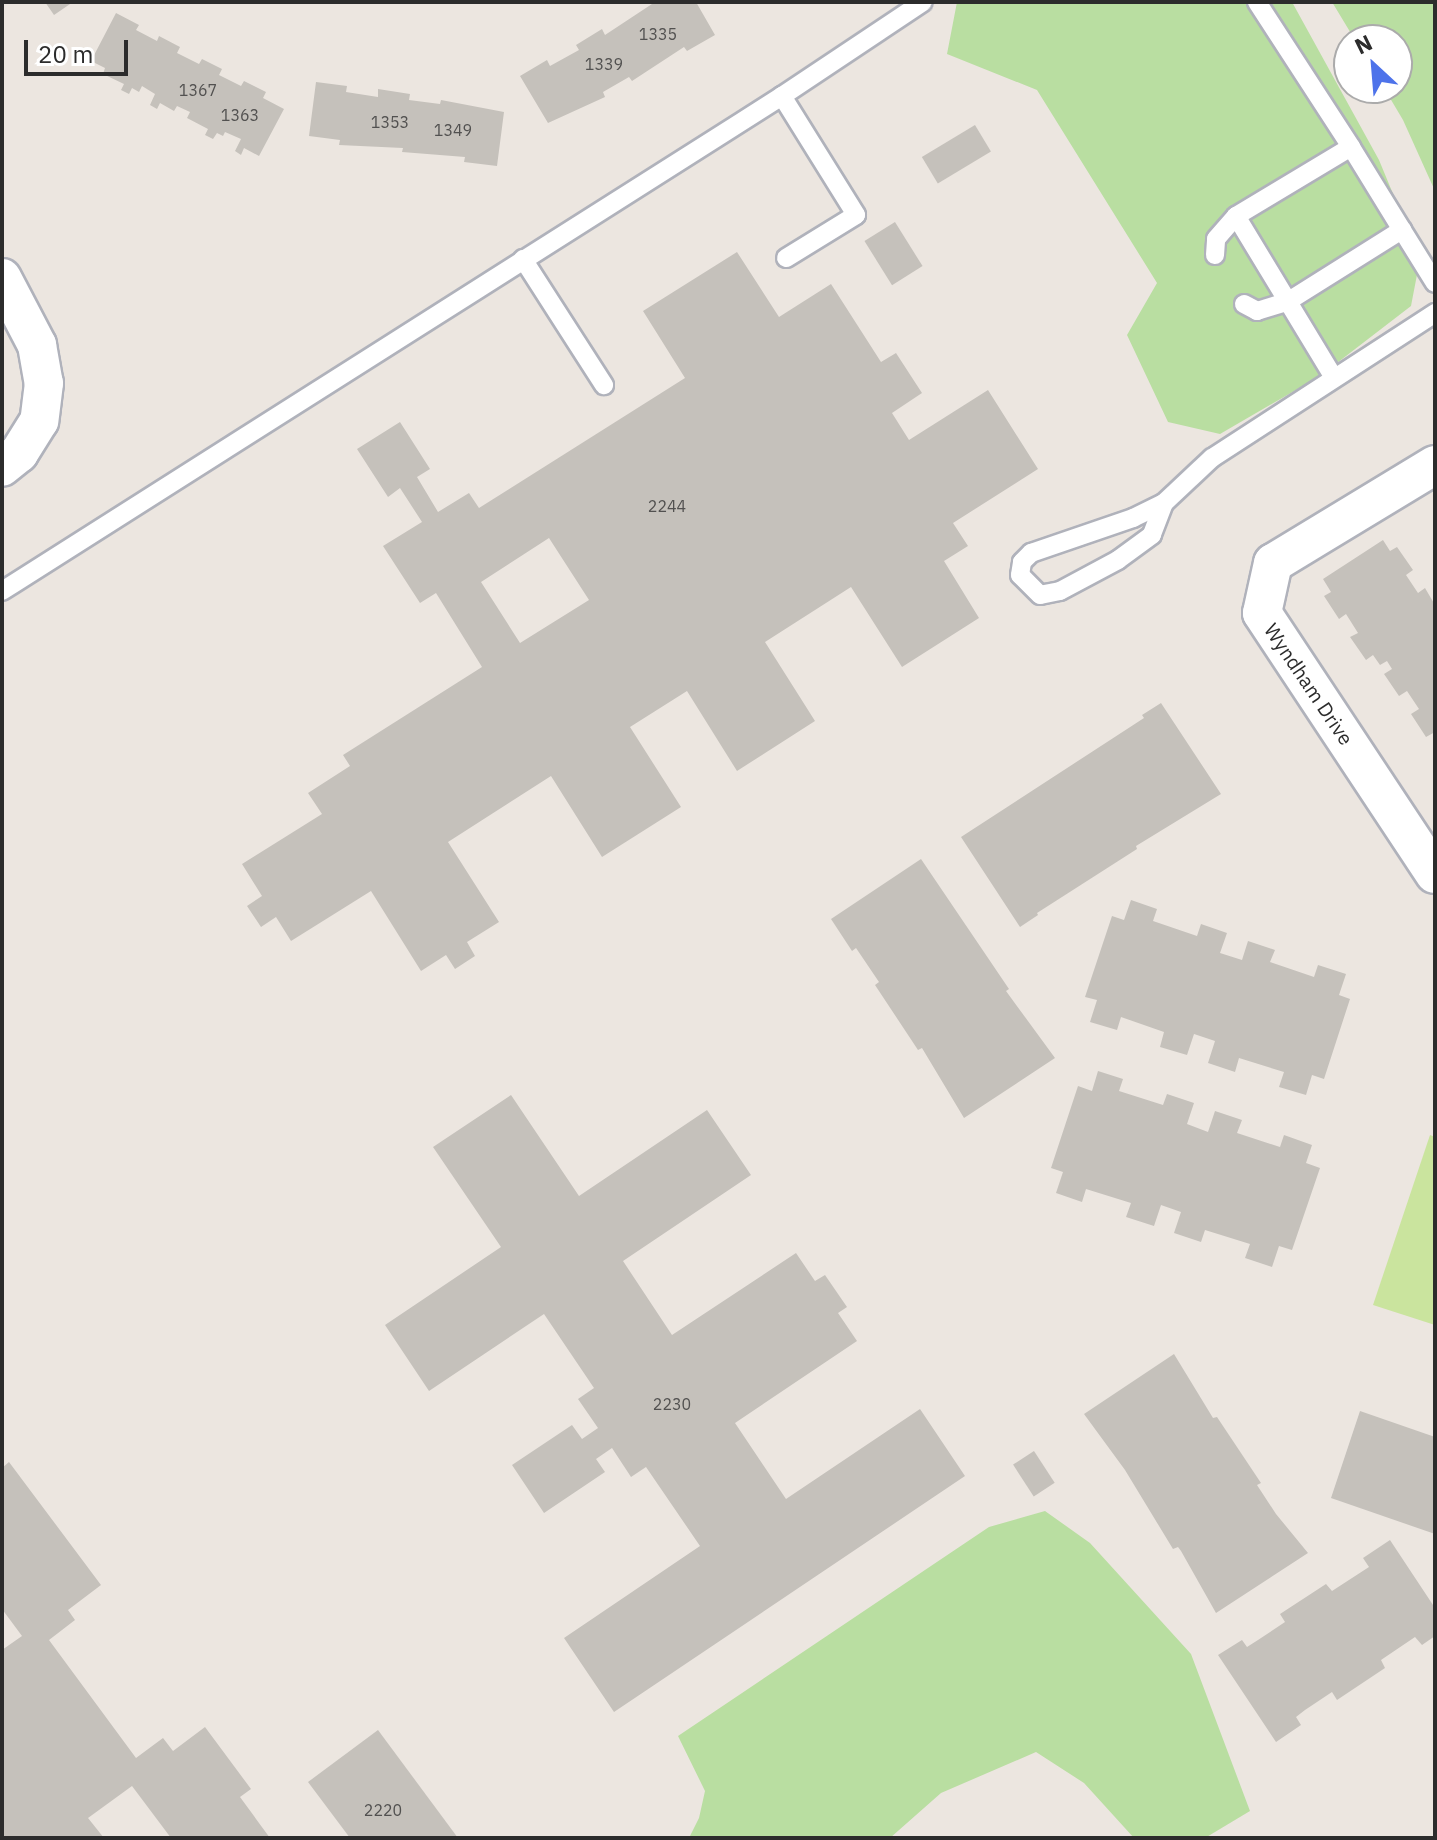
<!DOCTYPE html>
<html>
<head>
<meta charset="utf-8">
<style>
  body { margin:0 }
  #map { position:relative; width:1437px; height:1840px; overflow:hidden; background:#ece6e0; font-family:"IBM Plex Sans",sans-serif }
  div>[style] { position:absolute }
  [style*='--x'] { left:calc(var(--x)*1px); top:calc(var(--y)*1px); width:calc(var(--w)*1px); rotate:calc(var(--a)*1deg) }
  .green>* { inset:0; background:#b9dea1 }
  .pitch>* { inset:0; background:#cae49e }
  .building>* { inset:0; background:#c5c1bb; transform-origin:0 0 }
  .roads { filter:drop-shadow(2px 0 #b0b2bb) drop-shadow(-2px 0 #b0b2bb) drop-shadow(0 2px #b0b2bb) drop-shadow(0 -2px #b0b2bb) }
  .service>* { height:18px; margin:-9px; padding:0 9px; transform-origin:9px; border-radius:9px; background:#fff }
  .minor>* { height:38px; margin:-19px; padding:0 19px; transform-origin:19px; border-radius:19px; background:#fff }
  span { translate:-50% -50%; white-space:nowrap; text-align:center; line-height:1.15; -webkit-text-stroke:6px #fff; paint-order:stroke }
  .number-label { font-size:16px; color:#525150 }
  .number-label span { -webkit-text-stroke-width:0 }
  .street-label { font-size:20px; color:#2c2c2c }
  .frame { position:absolute; inset:0; border:4px solid #2c2c2c; pointer-events:none }
  .north { position:absolute; left:1333px; top:24px; width:80px; height:80px; box-sizing:border-box; background:#fff; border:2px solid #ababab; border-radius:50%; rotate:334deg; font-size:22px; font-weight:700; line-height:32px; text-align:center; color:#2c2c2c }
  .north::after { content:''; display:block; margin:auto; width:28px; height:36px; background:#4e73ea; clip-path:polygon(50% 0,100% 100%,50% 72%,0 100%) }
  .scale { position:absolute; left:24px; top:40px; width:104px; height:36px; box-sizing:border-box; border:4px solid #2c2c2c; border-top:0; padding-left:10px; font-size:24px; line-height:28px; white-space:nowrap; color:#2c2c2c; -webkit-text-stroke:6px #fff; paint-order:stroke }
</style>
</head>
<body>
<div id="map">
  <div class="green">
    <div style="clip-path:polygon(957px 2px,1292px 2px,1379px 160px,1420px 259px,1411px 306px,1320px 376px,1220px 434px,1168px 422px,1127px 335px,1157px 283px,1037px 90px,947px 54px)"></div>
    <div style="clip-path:polygon(1332px 2px,1435px 2px,1435px 191px,1403px 120px,1384px 88px,1397px 88px,1397px 40px,1355px 40px)"></div>
    <div style="clip-path:polygon(1045px 1511px,1090px 1543px,1191px 1654px,1250px 1811px,1205px 1838px,1134px 1838px,1084px 1783px,1036px 1752px,941px 1793px,890px 1838px,689px 1838px,699px 1818px,705px 1791px,678px 1736px,989px 1527px)"></div>
  </div>
  <div class="pitch">
    <div style="clip-path:polygon(1430px 1135px,1435px 1137px,1435px 1325px,1373px 1305px)"></div>
  </div>
  <div class="building">
    <div style="clip-path:polygon(45px 2px,73px 2px,54px 15px)"></div>
    <div style="clip-path:polygon(655px 2px,696px 2px,715px 35px,687px 51px,684px 47px,632px 81px,629px 77px,603px 92px,605px 97px,548px 123px,520px 76px,547px 60px,550px 66px,579px 50px,576px 45px,602px 29px,605px 35px)"></div>
    <div style="clip-path:polygon(116px 13px,139px 25px,136px 30px,157px 41px,159px 36px,180px 47px,177px 53px,199px 64px,202px 59px,222px 69px,219px 75px,241px 86px,244px 81px,266px 92px,263px 98px,284px 109px,259px 156px,244px 148px,241px 155px,235px 151px,241px 139px,225px 132px,223px 136px,217px 133px,213px 139px,205px 135px,208px 129px,187px 118px,190px 112px,177px 106px,174px 111px,160px 103px,157px 109px,150px 105px,155px 94px,142px 86px,139px 92px,132px 88px,129px 94px,121px 90px,124px 84px,103px 74px,105px 68px,91px 61px)"></div>
    <div style="clip-path:polygon(316px 82px,347px 86px,346px 92px,378px 97px,378px 89px,410px 94px,409px 100px,440px 104px,441px 100px,504px 112px,497px 166px,464px 162px,465px 157px,402px 152px,403px 148px,339px 145px,340px 140px,309px 136px)"></div>
    <div style="left:975px;top:125px;width:31px;height:62px;rotate:59deg"></div>
    <div style="left:895px;top:222px;width:52px;height:36px;rotate:58deg"></div>
    <div style="clip-path:polygon(evenodd,737px 252px,779px 317px,831px 284px,881px 362px,896px 353px,922px 393px,892px 413px,909px 440px,988px 390px,1038px 469px,953px 523px,968px 546px,944px 561px,979px 618px,902px 667px,851px 587px,765px 642px,815px 721px,737px 771px,687px 691px,630px 727px,681px 807px,602px 857px,551px 776px,448px 842px,499px 922px,467px 942px,475px 956px,455px 969px,446px 955px,421px 971px,371px 891px,291px 941px,276px 917px,261px 927px,247px 906px,262px 896px,242px 864px,322px 814px,308px 793px,350px 766px,343px 755px,482px 667px,436px 593px,420px 603px,383px 546px,422px 522px,400px 488px,388px 497px,357px 449px,400px 422px,430px 469px,417px 477px,438px 512px,469px 493px,479px 508px,685px 378px,643px 311px,737px 252px,549px 538px,589px 600px,520px 643px,481px 582px,549px 538px)"></div>
    <div style="clip-path:polygon(1383px 540px,1390px 551px,1397px 547px,1413px 570px,1406px 575px,1418px 593px,1425px 588px,1435px 605px,1435px 732px,1426px 737px,1411px 714px,1419px 709px,1407px 691px,1399px 696px,1384px 674px,1392px 669px,1387px 661px,1380px 665px,1373px 655px,1366px 660px,1350px 637px,1358px 633px,1346px 614px,1339px 619px,1324px 596px,1331px 592px,1323px 579px)"></div>
    <div style="clip-path:polygon(1161px 703px,1221px 794px,1136px 846px,1137px 849px,1037px 913px,1038px 915px,1020px 927px,961px 837px,1144px 718px,1142px 715px)"></div>
    <div style="clip-path:polygon(921px 859px,1009px 989px,1006px 991px,1055px 1058px,964px 1118px,922px 1048px,918px 1050px,875px 985px,879px 982px,856px 948px,852px 951px,831px 919px)"></div>
    <div style="clip-path:polygon(1131px 900px,1157px 909px,1153px 921px,1197px 936px,1201px 924px,1227px 933px,1220px 953px,1242px 960px,1248px 941px,1275px 950px,1270px 962px,1314px 977px,1318px 965px,1346px 974px,1339px 995px,1350px 999px,1324px 1079px,1312px 1075px,1306px 1095px,1279px 1087px,1284px 1072px,1239px 1058px,1235px 1072px,1208px 1063px,1215px 1041px,1194px 1034px,1187px 1055px,1160px 1047px,1164px 1032px,1121px 1017px,1117px 1030px,1090px 1022px,1097px 1000px,1085px 997px,1112px 916px,1124px 920px)"></div>
    <div style="clip-path:polygon(1098px 1071px,1123px 1079px,1119px 1091px,1163px 1105px,1167px 1094px,1194px 1103px,1187px 1124px,1208px 1132px,1215px 1111px,1242px 1120px,1237px 1133px,1280px 1147px,1284px 1135px,1312px 1145px,1306px 1163px,1320px 1168px,1292px 1250px,1279px 1246px,1272px 1267px,1245px 1258px,1250px 1244px,1205px 1230px,1201px 1242px,1174px 1233px,1181px 1212px,1161px 1205px,1154px 1226px,1126px 1217px,1131px 1203px,1086px 1189px,1082px 1202px,1056px 1193px,1063px 1172px,1051px 1168px,1078px 1086px,1092px 1091px)"></div>
    <div style="clip-path:polygon(511px 1095px,579px 1196px,707px 1110px,751px 1175px,623px 1261px,672px 1335px,796px 1253px,815px 1281px,825px 1275px,847px 1307px,838px 1313px,857px 1341px,735px 1423px,786px 1499px,920px 1409px,965px 1476px,614px 1712px,564px 1638px,700px 1546px,646px 1467px,631px 1477px,612px 1448px,596px 1459px,605px 1472px,544px 1513px,512px 1465px,572px 1425px,582px 1439px,598px 1428px,578px 1399px,594px 1388px,544px 1314px,429px 1391px,385px 1325px,501px 1247px,433px 1147px)"></div>
    <div style="clip-path:polygon(1174px 1354px,1213px 1418px,1217px 1417px,1261px 1483px,1257px 1485px,1276px 1514px,1308px 1553px,1216px 1613px,1181px 1551px,1178px 1547px,1173px 1549px,1125px 1470px,1084px 1414px)"></div>
    <div style="clip-path:polygon(1360px 1411px,1435px 1437px,1435px 1534px,1331px 1498px)"></div>
    <div style="left:1034px;top:1451px;width:38px;height:25px;rotate:57deg"></div>
    <div style="clip-path:polygon(9px 1462px,101px 1585px,68px 1610px,75px 1620px,49px 1640px,136px 1758px,163px 1738px,173px 1751px,205px 1727px,251px 1789px,240px 1797px,270px 1838px,171px 1838px,132px 1786px,88px 1818px,104px 1838px,2px 1838px,2px 1650px,22px 1636px,2px 1609px,2px 1468px)"></div>
    <div style="clip-path:polygon(1390px 1540px,1435px 1608px,1435px 1636px,1422px 1645px,1415px 1637px,1381px 1660px,1385px 1668px,1337px 1700px,1332px 1692px,1305px 1710px,1296px 1717px,1301px 1725px,1276px 1742px,1218px 1655px,1242px 1640px,1247px 1647px,1258px 1640px,1285px 1622px,1280px 1614px,1326px 1584px,1332px 1591px,1369px 1567px,1363px 1558px)"></div>
    <div style="clip-path:polygon(378px 1730px,458px 1838px,350px 1838px,308px 1782px)"></div>
  </div>
  <div class="roads">
    <div class="service">
      <div style="--x:1257;--y:2;--w:173;--a:57"></div>
      <div style="--x:1351;--y:147;--w:134;--a:149"></div>
      <div style="--x:1236;--y:216;--w:189;--a:58.8"></div>
      <div style="--x:782;--y:96;--w:169;--a:-33.7"></div>
      <div style="--x:1402;--y:230;--w:62;--a:58.1"></div>
      <div style="--x:1215;--y:255;--w:16;--a:-86"></div>
      <div style="--x:1216;--y:239;--w:30;--a:-49"></div>
      <div style="--x:523;--y:259;--w:150;--a:57.3"></div>
      <div style="--x:1244;--y:304;--w:15;--a:28"></div>
      <div style="--x:1257;--y:311;--w:31;--a:-17"></div>
      <div style="--x:1287;--y:302;--w:136;--a:-32.1"></div>
      <div style="--x:1402;--y:230;--w:97;--a:-121.6"></div>
      <div style="--x:1164;--y:503;--w:34;--a:111"></div>
      <div style="--x:1152;--y:535;--w:42;--a:143.7"></div>
      <div style="--x:1118;--y:560;--w:66;--a:151.9"></div>
      <div style="--x:1060;--y:591;--w:20;--a:169"></div>
      <div style="--x:1040;--y:595;--w:28;--a:-135"></div>
      <div style="--x:1020;--y:575;--w:13;--a:-81"></div>
      <div style="--x:1022;--y:562;--w:13;--a:-45"></div>
      <div style="--x:1031;--y:553;--w:108;--a:-18.9"></div>
      <div style="--x:1133;--y:518;--w:34;--a:-26"></div>
      <div style="--x:1164;--y:503;--w:66;--a:-43.2"></div>
      <div style="--x:1212;--y:458;--w:266;--a:-33"></div>
      <div style="--x:2;--y:591;--w:924;--a:-32.4"></div>
      <div style="--x:782;--y:96;--w:140;--a:58.1"></div>
      <div style="--x:856;--y:215;--w:82;--a:148.4"></div>
    </div>
    <div class="minor">
      <div style="--x:2;--y:278;--w:76;--a:62.4"></div>
      <div style="--x:37;--y:345;--w:39;--a:80"></div>
      <div style="--x:44;--y:383;--w:38;--a:97"></div>
      <div style="--x:39;--y:421;--w:38;--a:122"></div>
      <div style="--x:19;--y:453;--w:22;--a:141"></div>
      <div style="--x:1435;--y:465;--w:189;--a:148.8"></div>
      <div style="--x:1273;--y:563;--w:51;--a:102.4"></div>
      <div style="--x:1262;--y:613;--w:313;--a:56.5"></div>
    </div>
  </div>
  <div class="number-label">
    <span style="left:658px;top:34px">1335</span>
    <span style="left:604px;top:64px">1339</span>
    <span style="left:198px;top:90px">1367</span>
    <span style="left:240px;top:115px">1363</span>
    <span style="left:390px;top:122px">1353</span>
    <span style="left:453px;top:130px">1349</span>
    <span style="left:667px;top:506px">2244</span>
    <span style="left:672px;top:1404px">2230</span>
    <span style="left:383px;top:1810px">2220</span>
  </div>
  <div class="street-label">
    <span style="left:1309px;top:684px;rotate:56deg">Wyndham Drive</span>
  </div>
  <div class="frame"></div>
  <div class="north">N</div>
  <div class="scale">20 m</div>
</div>
</body>
</html>
